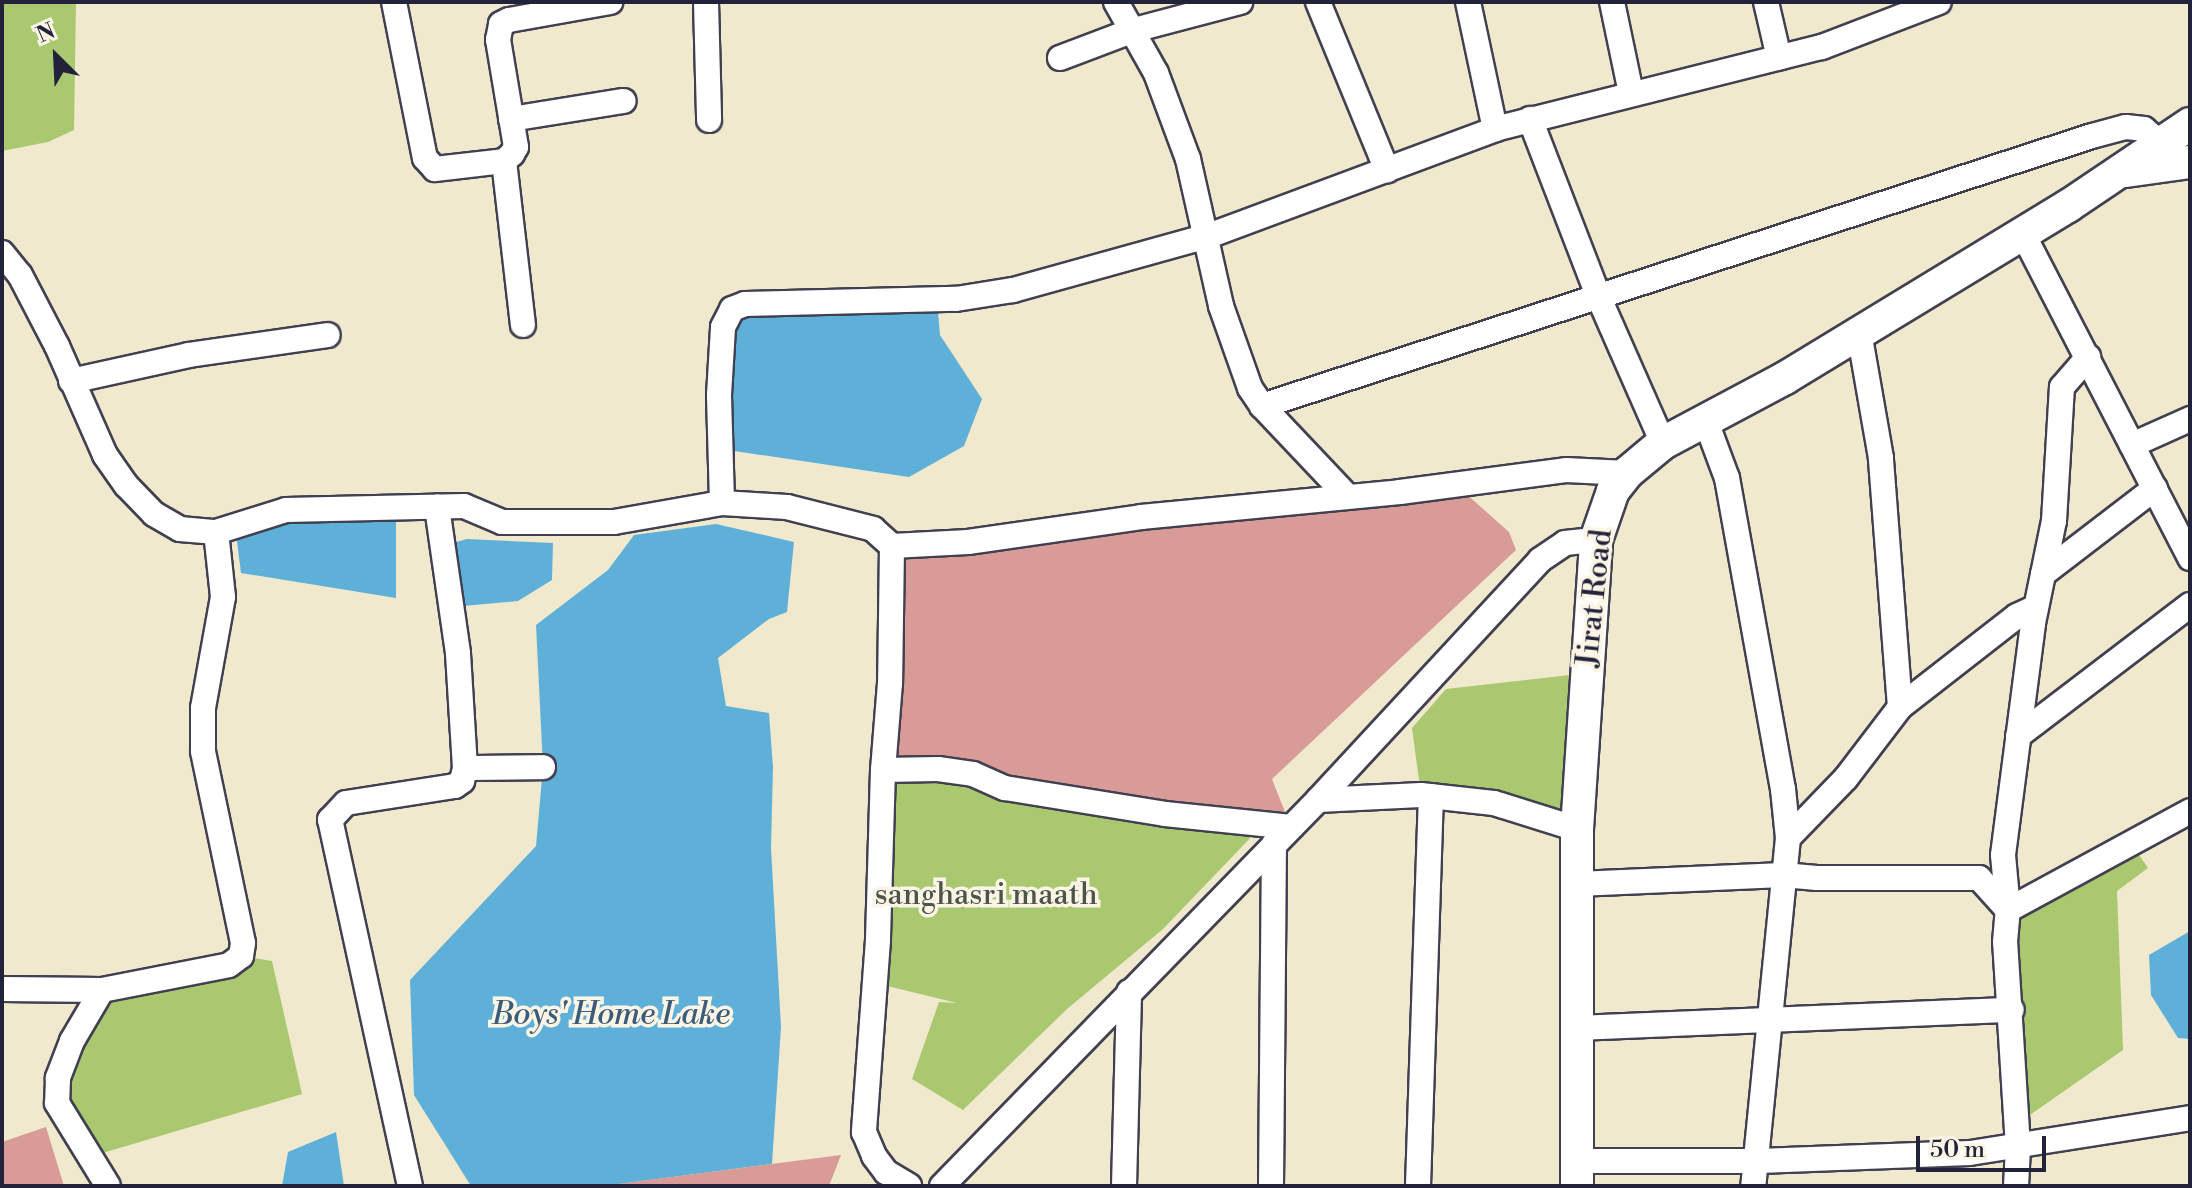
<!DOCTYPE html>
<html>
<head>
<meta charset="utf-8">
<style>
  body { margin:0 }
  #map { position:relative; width:2192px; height:1188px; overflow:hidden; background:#f1e9cd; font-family:"Libre Bodoni",serif }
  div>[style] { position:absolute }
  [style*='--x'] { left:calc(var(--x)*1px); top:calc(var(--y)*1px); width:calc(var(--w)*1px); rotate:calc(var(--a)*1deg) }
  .green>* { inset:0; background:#aac86f }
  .water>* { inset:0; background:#5eb0d9 }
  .building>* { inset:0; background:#d89b97 }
  .roads { filter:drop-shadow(2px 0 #414051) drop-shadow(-2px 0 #414051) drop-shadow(0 2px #414051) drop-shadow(0 -2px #414051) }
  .minor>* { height:24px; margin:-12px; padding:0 12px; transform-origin:12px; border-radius:12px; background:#fff }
  .major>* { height:32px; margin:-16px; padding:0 16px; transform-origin:16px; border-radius:16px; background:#fff }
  span { translate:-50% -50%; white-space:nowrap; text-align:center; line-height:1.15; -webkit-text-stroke:7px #fcf5e5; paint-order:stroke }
  .street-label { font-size:30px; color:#22223b }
  .park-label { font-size:30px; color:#4b544b }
  .water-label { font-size:32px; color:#3a5b7a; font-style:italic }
  .frame { position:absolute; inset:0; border:4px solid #22223b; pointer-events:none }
  .north { position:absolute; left:16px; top:16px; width:80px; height:80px; -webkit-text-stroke:6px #fcf5e5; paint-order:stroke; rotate:336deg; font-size:22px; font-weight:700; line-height:32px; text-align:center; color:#22223b }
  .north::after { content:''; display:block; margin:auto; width:28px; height:36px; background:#22223b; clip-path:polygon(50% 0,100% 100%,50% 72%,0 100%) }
  .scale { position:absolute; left:1916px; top:1136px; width:130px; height:36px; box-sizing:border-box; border:4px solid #22223b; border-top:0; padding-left:10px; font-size:24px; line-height:28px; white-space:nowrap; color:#22223b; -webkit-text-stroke:6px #fcf5e5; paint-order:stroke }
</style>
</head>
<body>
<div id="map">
  <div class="green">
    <div style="clip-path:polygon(2px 2px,76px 2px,74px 130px,48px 142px,2px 151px)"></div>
    <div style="clip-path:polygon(1587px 673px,1577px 829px,1421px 795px,1412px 728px,1446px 689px)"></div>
    <div style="clip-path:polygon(883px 770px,1256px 832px,1163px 929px,1067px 1009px,963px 1110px,912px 1079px,939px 1002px,957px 1003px,875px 983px)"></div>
    <div style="clip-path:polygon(2131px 843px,2148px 868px,2117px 891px,2123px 1050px,2017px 1124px,2008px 910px)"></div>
    <div style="clip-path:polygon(241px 956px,272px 961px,302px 1094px,89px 1157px,58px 1078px,102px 990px)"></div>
  </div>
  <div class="water">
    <div style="clip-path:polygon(937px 300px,940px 335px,982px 399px,964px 446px,909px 477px,721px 449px,732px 309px)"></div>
    <div style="clip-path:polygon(396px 507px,396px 598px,241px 573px,235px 526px)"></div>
    <div style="clip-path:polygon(716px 524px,794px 542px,787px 612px,769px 619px,718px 658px,726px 706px,769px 713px,773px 767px,771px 848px,781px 1027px,772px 1164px,604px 1186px,471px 1186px,414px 1095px,410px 980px,536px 846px,543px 767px,536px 625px,608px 570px,634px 535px)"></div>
    <div style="clip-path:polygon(467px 539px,553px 543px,552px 580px,518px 601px,452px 607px,443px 546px)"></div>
    <div style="clip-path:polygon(2190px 931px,2190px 1039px,2178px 1038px,2151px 995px,2149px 955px)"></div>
    <div style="clip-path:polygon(336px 1132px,344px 1186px,282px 1186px,288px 1152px)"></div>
  </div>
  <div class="building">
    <div style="clip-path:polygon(1455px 484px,1509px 532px,1516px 550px,1272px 779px,1291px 827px,883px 770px,892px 546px)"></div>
    <div style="clip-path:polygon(46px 1127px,64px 1186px,2px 1186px,2px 1142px)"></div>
    <div style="clip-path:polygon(841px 1155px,829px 1186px,618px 1186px,618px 1184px)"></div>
  </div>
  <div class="roads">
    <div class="minor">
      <div style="--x:394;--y:2;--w:159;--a:78.8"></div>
      <div style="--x:425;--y:158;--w:15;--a:48"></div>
      <div style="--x:435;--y:169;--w:69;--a:-6.6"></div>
      <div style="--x:504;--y:161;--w:11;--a:-41"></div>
      <div style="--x:512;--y:154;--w:8;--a:-60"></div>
      <div style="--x:516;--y:147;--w:109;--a:-99.5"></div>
      <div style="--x:498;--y:40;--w:16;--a:-79"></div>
      <div style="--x:501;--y:24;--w:9;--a:-27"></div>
      <div style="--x:509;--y:20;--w:103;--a:-10.1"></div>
      <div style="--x:706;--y:2;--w:118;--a:88.5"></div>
      <div style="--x:1116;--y:2;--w:81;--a:60.6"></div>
      <div style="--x:1156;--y:73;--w:92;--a:69.6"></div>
      <div style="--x:1188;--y:159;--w:151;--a:77.3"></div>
      <div style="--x:1221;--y:306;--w:87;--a:70.5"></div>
      <div style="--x:1250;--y:388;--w:22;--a:56"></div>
      <div style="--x:1262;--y:406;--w:124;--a:46.6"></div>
      <div style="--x:1318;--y:2;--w:182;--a:67.7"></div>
      <div style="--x:1468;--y:2;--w:130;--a:78"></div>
      <div style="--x:1612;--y:2;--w:93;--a:78.2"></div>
      <div style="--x:1766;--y:2;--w:57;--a:76.9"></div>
      <div style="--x:1060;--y:58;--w:79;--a:-20.7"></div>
      <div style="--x:1134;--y:30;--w:110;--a:-14.8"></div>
      <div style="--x:511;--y:119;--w:114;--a:-9.1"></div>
      <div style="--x:1530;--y:119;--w:192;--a:68.9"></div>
      <div style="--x:1599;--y:298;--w:158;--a:66.2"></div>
      <div style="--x:504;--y:161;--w:165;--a:83.4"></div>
      <div style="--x:2022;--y:232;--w:367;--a:62.7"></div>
      <div style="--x:2;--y:253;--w:28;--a:51"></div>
      <div style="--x:20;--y:275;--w:80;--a:62.5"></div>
      <div style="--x:57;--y:346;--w:119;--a:66.2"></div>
      <div style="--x:105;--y:455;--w:37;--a:55"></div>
      <div style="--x:126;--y:485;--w:40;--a:46"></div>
      <div style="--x:154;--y:514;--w:30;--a:30"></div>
      <div style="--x:180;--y:529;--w:36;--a:5"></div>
      <div style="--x:216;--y:532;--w:73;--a:-17.4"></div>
      <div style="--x:286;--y:510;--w:178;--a:-1.3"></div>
      <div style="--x:464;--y:506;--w:41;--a:22.8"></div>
      <div style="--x:502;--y:522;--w:112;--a:0"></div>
      <div style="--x:614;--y:522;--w:110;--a:-10"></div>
      <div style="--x:722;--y:503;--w:65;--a:3.5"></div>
      <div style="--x:787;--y:507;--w:89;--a:14.3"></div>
      <div style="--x:873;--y:529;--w:25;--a:42"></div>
      <div style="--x:892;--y:546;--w:76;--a:-3"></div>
      <div style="--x:968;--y:542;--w:175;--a:-8.2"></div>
      <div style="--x:1141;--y:517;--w:260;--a:-5.5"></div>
      <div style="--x:1400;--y:492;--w:167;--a:-7.5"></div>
      <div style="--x:1566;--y:470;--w:61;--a:2.8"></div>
      <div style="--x:71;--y:381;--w:121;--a:-12.4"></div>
      <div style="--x:189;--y:355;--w:140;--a:-8.2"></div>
      <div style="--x:1262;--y:406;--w:873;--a:-18.02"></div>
      <div style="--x:2092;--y:136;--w:35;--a:-15"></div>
      <div style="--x:2126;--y:127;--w:18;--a:6"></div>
      <div style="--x:2144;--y:129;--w:21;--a:41"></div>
      <div style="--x:1705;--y:419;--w:63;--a:69.6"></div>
      <div style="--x:1727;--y:478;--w:316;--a:79.8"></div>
      <div style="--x:1783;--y:789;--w:49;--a:84.2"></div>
      <div style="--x:1788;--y:838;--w:350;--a:95.7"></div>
      <div style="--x:2132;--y:445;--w:64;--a:-24.1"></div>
      <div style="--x:722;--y:503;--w:108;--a:-91.6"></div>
      <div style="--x:719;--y:395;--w:68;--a:-86.6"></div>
      <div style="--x:723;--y:327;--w:20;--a:-63"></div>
      <div style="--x:732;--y:309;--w:14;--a:-21"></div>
      <div style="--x:745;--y:304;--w:211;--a:-1.4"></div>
      <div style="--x:956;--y:299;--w:58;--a:-9"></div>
      <div style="--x:1013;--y:290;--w:202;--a:-15.5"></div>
      <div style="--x:1208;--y:236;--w:306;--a:-20.4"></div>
      <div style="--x:1495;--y:129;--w:337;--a:-14.1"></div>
      <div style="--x:1822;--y:47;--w:125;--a:-21"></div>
      <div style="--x:892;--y:546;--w:137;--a:90.8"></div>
      <div style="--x:890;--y:683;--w:87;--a:94.6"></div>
      <div style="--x:883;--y:770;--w:55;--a:-1"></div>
      <div style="--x:938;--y:769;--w:35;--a:8"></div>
      <div style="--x:973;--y:774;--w:35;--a:24"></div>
      <div style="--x:1005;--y:788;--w:162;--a:9.2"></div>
      <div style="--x:1165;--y:814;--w:127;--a:5.9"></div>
      <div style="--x:2043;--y:574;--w:141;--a:-37.5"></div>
      <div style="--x:1900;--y:707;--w:148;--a:-37.9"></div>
      <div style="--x:2017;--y:616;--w:21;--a:-25"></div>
      <div style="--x:2018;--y:736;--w:216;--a:-37.3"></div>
      <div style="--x:465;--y:768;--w:78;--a:-0.7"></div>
      <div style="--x:883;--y:770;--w:170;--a:91.7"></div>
      <div style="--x:878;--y:940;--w:193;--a:94.2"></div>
      <div style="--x:864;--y:1132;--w:26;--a:67"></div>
      <div style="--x:874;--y:1156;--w:20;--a:53"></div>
      <div style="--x:886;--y:1172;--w:27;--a:31"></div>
      <div style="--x:1318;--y:800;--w:103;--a:-2.8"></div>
      <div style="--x:1421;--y:795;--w:73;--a:6.3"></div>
      <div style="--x:1494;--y:803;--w:87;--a:17.4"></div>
      <div style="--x:1788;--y:838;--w:83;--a:-46"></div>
      <div style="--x:1846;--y:778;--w:89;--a:-52.7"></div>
      <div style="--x:1900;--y:707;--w:250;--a:-94.4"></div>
      <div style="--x:1881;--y:458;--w:128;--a:-99.9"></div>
      <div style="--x:1577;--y:884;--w:206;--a:-2.5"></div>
      <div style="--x:1783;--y:875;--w:34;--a:5"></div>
      <div style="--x:1817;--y:878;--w:162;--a:0"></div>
      <div style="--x:1979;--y:878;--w:43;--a:47.8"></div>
      <div style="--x:2008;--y:910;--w:207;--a:-28.5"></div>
      <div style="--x:2;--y:989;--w:100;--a:0.6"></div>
      <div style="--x:102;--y:990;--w:129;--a:-11.1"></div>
      <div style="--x:229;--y:965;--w:15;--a:-37"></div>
      <div style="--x:241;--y:956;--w:13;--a:-81"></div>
      <div style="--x:243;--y:943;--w:196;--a:-101.8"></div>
      <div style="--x:203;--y:751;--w:43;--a:-90"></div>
      <div style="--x:203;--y:708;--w:113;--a:-79.8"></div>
      <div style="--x:223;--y:597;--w:65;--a:-96.1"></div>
      <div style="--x:102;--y:990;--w:59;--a:120.5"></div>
      <div style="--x:72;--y:1041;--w:40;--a:111"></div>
      <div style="--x:58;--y:1078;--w:25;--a:92"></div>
      <div style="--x:57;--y:1103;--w:97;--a:58.4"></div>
      <div style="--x:1577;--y:1028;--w:435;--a:-2.4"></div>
      <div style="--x:1577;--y:1161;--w:182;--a:0"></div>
      <div style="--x:1759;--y:1161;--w:211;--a:-2.2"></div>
      <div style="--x:1970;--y:1153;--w:223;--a:-9"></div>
      <div style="--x:410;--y:1186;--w:375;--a:-102.3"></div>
      <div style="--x:330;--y:820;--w:23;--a:-47"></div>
      <div style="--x:346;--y:803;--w:110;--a:-8.9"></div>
      <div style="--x:455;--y:786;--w:9;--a:-36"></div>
      <div style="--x:462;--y:781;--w:13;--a:-77"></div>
      <div style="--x:465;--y:768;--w:115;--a:-93.5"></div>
      <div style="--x:458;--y:653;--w:148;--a:-98.2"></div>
      <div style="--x:942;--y:1186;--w:539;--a:-45.75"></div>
      <div style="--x:1318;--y:800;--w:327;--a:-47.2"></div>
      <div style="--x:1540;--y:560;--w:30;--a:-34"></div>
      <div style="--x:1565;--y:543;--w:31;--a:-6"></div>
      <div style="--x:1124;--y:1186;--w:194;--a:-88.5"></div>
      <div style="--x:1271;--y:1186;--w:342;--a:-89.5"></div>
      <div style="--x:1418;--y:1186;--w:390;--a:-88.1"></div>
      <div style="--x:2016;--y:1186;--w:39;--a:-87"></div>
      <div style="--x:2018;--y:1147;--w:205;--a:-93.6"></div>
      <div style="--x:2005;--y:942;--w:32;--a:-85"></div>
      <div style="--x:2008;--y:910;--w:55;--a:-95.2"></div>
      <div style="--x:2003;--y:855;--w:234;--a:-82.6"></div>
      <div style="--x:2033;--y:623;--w:104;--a:-78.4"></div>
      <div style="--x:2054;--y:521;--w:134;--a:-86.6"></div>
      <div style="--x:2062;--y:387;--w:40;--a:-49"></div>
    </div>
    <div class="major">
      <div style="--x:2126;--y:171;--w:65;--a:-8"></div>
      <div style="--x:1577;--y:1186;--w:357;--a:-90"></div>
      <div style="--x:1577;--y:829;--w:290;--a:-86.2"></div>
      <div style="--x:1596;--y:540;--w:52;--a:-70.9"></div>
      <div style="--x:1613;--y:491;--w:23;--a:-52"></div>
      <div style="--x:1627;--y:473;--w:47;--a:-39.8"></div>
      <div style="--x:1663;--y:443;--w:138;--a:-28"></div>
      <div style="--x:1785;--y:378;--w:331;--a:-31.3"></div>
      <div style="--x:2068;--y:206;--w:147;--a:-33.9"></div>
    </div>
  </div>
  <div class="street-label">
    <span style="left:1595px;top:598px;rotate:-84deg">Jirat Road</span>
  </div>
  <div class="park-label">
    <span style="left:986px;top:895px">sanghasri maath</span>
  </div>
  <div class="water-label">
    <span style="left:611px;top:1014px">Boys' Home Lake</span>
  </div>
  <div class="frame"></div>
  <div class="north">N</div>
  <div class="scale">50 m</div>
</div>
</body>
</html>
